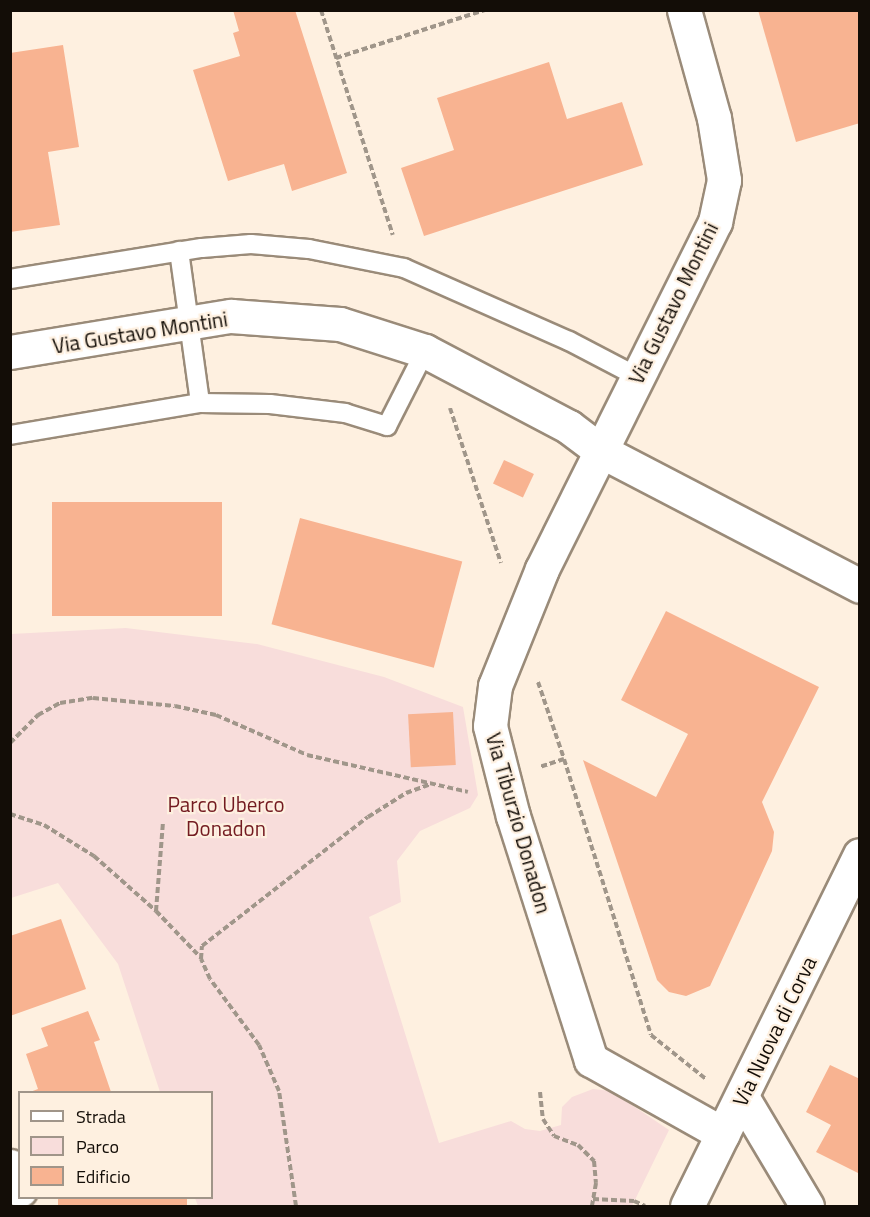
<!DOCTYPE html>
<html>
<head>
<meta charset="utf-8">
<style>
  body { margin:0 }
  #map { position:relative; width:870px; height:1217px; overflow:hidden; background:#fef0e0; font-family:"Titillium Web",sans-serif }
  div>[style] { position:absolute }
  [style*='--x'] { left:calc(var(--x)*1px); top:calc(var(--y)*1px); width:calc(var(--w)*1px); rotate:calc(var(--a)*1deg) }
  .green>* { inset:0; background:#f8dddb }
  .building>* { inset:0; background:#f8b391; transform-origin:0 0 }
  .path>* { height:4px; margin-top:-2px; transform-origin:0; background:repeating-linear-gradient(90deg,#a0968a 0 6px,transparent 0 9px) }
  .roads { filter:drop-shadow(2px 0 #9a8b79) drop-shadow(-2px 0 #9a8b79) drop-shadow(0 2px #9a8b79) drop-shadow(0 -2px #9a8b79) }
  .service>* { height:18px; margin:-9px; padding:0 9px; transform-origin:9px; border-radius:9px; background:#fff }
  .minor>* { height:33px; margin:-16.5px; padding:0 16.5px; transform-origin:16.5px; border-radius:16.5px; background:#fff }
  .secondary>* { height:33px; margin:-16.5px; padding:0 16.5px; transform-origin:16.5px; border-radius:16.5px; background:#fff }
  span { translate:-50% -50%; white-space:nowrap; text-align:center; line-height:1.15; -webkit-text-stroke:4.5px #fef0e0; paint-order:stroke }
  .street-label { font-size:21px; color:#130d07 }
  .park-label { font-size:21px; color:#731a20 }
  .frame { position:absolute; inset:0; border:12px solid #130d07; pointer-events:none }
  .legend { position:absolute; left:18px; top:1091px; width:195px; height:108px; box-sizing:border-box; background:#fef0e0; border:2px solid #a09589; margin:0; padding:8px 10px; list-style:none; font-size:18px; color:#130d07 }
  .legend li { display:flex; align-items:center; gap:12px; height:30px }
  .legend b { width:30px; border:2px solid #a09589 }
</style>
</head>
<body>
<div id="map">
  <div class="green">
    <div style="clip-path:polygon(126px 628px,257px 644px,384px 677px,463px 707px,478px 795px,470px 808px,420px 831px,397px 861px,401px 902px,369px 917px,439px 1143px,511px 1121px,525px 1129px,540px 1131px,561px 1125px,562px 1107px,572px 1097px,593px 1089px,611px 1091px,669px 1130px,632px 1206px,198px 1206px,195px 1198px,212px 1198px,212px 1092px,160px 1092px,118px 964px,58px 883px,11px 898px,11px 634px)"></div>
  </div>
  <div class="building">
    <div style="clip-path:polygon(233px 10px,295px 10px,347px 173px,292px 191px,284px 164px,228px 181px,193px 70px,240px 56px,233px 33px,239px 31px)"></div>
    <div style="clip-path:polygon(758px 10px,860px 10px,860px 123px,796px 142px)"></div>
    <div style="clip-path:polygon(63px 45px,79px 147px,48px 152px,60px 225px,10px 232px,10px 53px)"></div>
    <div style="clip-path:polygon(549px 62px,567px 119px,622px 102px,643px 165px,424px 236px,401px 168px,454px 150px,437px 98px)"></div>
    <div style="left:504px;top:460px;width:33px;height:26px;rotate:25deg"></div>
    <div style="left:52px;top:502px;width:170px;height:114px"></div>
    <div style="left:300px;top:518px;width:168px;height:110px;rotate:15deg"></div>
    <div style="clip-path:polygon(666px 611px,819px 687px,762px 802px,774px 832px,772px 851px,710px 986px,686px 996px,669px 992px,657px 980px,583px 760px,656px 797px,688px 734px,621px 700px)"></div>
    <div style="left:453px;top:712px;width:53px;height:45px;rotate:87deg"></div>
    <div style="clip-path:polygon(61px 919px,86px 989px,10px 1016px,10px 936px)"></div>
    <div style="clip-path:polygon(88px 1011px,100px 1040px,94px 1042px,111px 1092px,30px 1092px,38px 1089px,26px 1054px,48px 1046px,41px 1028px)"></div>
    <div style="clip-path:polygon(830px 1065px,860px 1079px,860px 1174px,816px 1152px,831px 1125px,806px 1112px)"></div>
    <div style="left:58px;top:1198px;width:129px;height:9px"></div>
  </div>
  <div class="path">
    <div style="--x:321;--y:10;--w:236;--a:72.3"></div>
    <div style="--x:336;--y:58;--w:157;--a:-17.9"></div>
    <div style="--x:450;--y:408;--w:163;--a:71.8"></div>
    <div style="--x:538;--y:682;--w:81;--a:71.3"></div>
    <div style="--x:564;--y:759;--w:25;--a:162"></div>
    <div style="--x:10;--y:743;--w:40;--a:-45"></div>
    <div style="--x:38;--y:715;--w:25;--a:-29"></div>
    <div style="--x:60;--y:703;--w:33;--a:-9"></div>
    <div style="--x:93;--y:698;--w:82;--a:5.6"></div>
    <div style="--x:175;--y:706;--w:42;--a:12.4"></div>
    <div style="--x:216;--y:715;--w:99;--a:23.7"></div>
    <div style="--x:307;--y:755;--w:165;--a:12.9"></div>
    <div style="--x:564;--y:759;--w:289;--a:72.5"></div>
    <div style="--x:651;--y:1035;--w:70;--a:38.7"></div>
    <div style="--x:10;--y:814;--w:36;--a:18"></div>
    <div style="--x:44;--y:825;--w:59;--a:31.8"></div>
    <div style="--x:94;--y:856;--w:83;--a:41.6"></div>
    <div style="--x:156;--y:911;--w:65;--a:46.2"></div>
    <div style="--x:156;--y:911;--w:88;--a:-85.5"></div>
    <div style="--x:540;--y:1092;--w:27;--a:84"></div>
    <div style="--x:543;--y:1119;--w:20;--a:57"></div>
    <div style="--x:554;--y:1136;--w:26;--a:21"></div>
    <div style="--x:578;--y:1145;--w:23;--a:45"></div>
    <div style="--x:594;--y:1161;--w:22;--a:85"></div>
    <div style="--x:596;--y:1183;--w:23;--a:100"></div>
    <div style="--x:593;--y:1199;--w:41;--a:2.8"></div>
    <div style="--x:634;--y:1201;--w:12;--a:24"></div>
    <div style="--x:296;--y:1206;--w:116;--a:-98.4"></div>
    <div style="--x:279;--y:1091;--w:50;--a:-113.5"></div>
    <div style="--x:259;--y:1045;--w:82;--a:-126.6"></div>
    <div style="--x:210;--y:979;--w:22;--a:-114"></div>
    <div style="--x:201;--y:959;--w:13;--a:-86"></div>
    <div style="--x:202;--y:946;--w:210;--a:-37.9"></div>
    <div style="--x:368;--y:817;--w:45;--a:-32.3"></div>
    <div style="--x:406;--y:793;--w:27;--a:-20"></div>
  </div>
  <div class="roads">
    <div class="service">
      <div style="--x:179;--y:251;--w:153;--a:82.1"></div>
      <div style="--x:10;--y:279;--w:194;--a:-9.2"></div>
      <div style="--x:202;--y:248;--w:49;--a:-4.7"></div>
      <div style="--x:251;--y:244;--w:58;--a:4.9"></div>
      <div style="--x:309;--y:249;--w:97;--a:11.3"></div>
      <div style="--x:404;--y:268;--w:180;--a:23.9"></div>
      <div style="--x:569;--y:341;--w:78;--a:27.6"></div>
      <div style="--x:10;--y:435;--w:193;--a:-9.6"></div>
      <div style="--x:200;--y:403;--w:70;--a:0.8"></div>
      <div style="--x:270;--y:404;--w:76;--a:6.8"></div>
      <div style="--x:345;--y:413;--w:44;--a:17.2"></div>
      <div style="--x:387;--y:426;--w:84;--a:-63.1"></div>
    </div>
    <div class="minor">
      <div style="--x:684;--y:10;--w:112;--a:74.5"></div>
      <div style="--x:714;--y:118;--w:63;--a:80.8"></div>
      <div style="--x:724;--y:180;--w:43;--a:102.1"></div>
      <div style="--x:715;--y:222;--w:388;--a:116.5"></div>
      <div style="--x:542;--y:569;--w:126;--a:111.9"></div>
      <div style="--x:495;--y:686;--w:40;--a:97.1"></div>
      <div style="--x:490;--y:726;--w:93;--a:75.7"></div>
      <div style="--x:513;--y:816;--w:256;--a:72.3"></div>
      <div style="--x:591;--y:1060;--w:151;--a:29.3"></div>
      <div style="--x:10;--y:352;--w:224;--a:-9.3"></div>
      <div style="--x:231;--y:316;--w:109;--a:4.2"></div>
      <div style="--x:340;--y:324;--w:89;--a:17.6"></div>
      <div style="--x:425;--y:351;--w:163;--a:27.8"></div>
      <div style="--x:569;--y:427;--w:38;--a:37"></div>
      <div style="--x:599;--y:450;--w:294;--a:27.5"></div>
      <div style="--x:742;--y:1097;--w:127;--a:59.2"></div>
      <div style="--x:10;--y:1166;--w:26;--a:67"></div>
    </div>
    <div class="secondary">
      <div style="--x:687;--y:1206;--w:391;--a:-63.8"></div>
    </div>
  </div>
  <div class="street-label">
    <span style="left:673px;top:303px;rotate:-64deg">Via Gustavo Montini</span>
    <span style="left:140px;top:332px;rotate:-9deg">Via Gustavo Montini</span>
    <span style="left:519px;top:823px;rotate:74deg">Via Tiburzio Donadon</span>
    <span style="left:774px;top:1031px;rotate:-64deg">Via Nuova di Corva</span>
  </div>
  <div class="park-label">
    <span style="left:226px;top:816px">Parco Uberco<br>Donadon</span>
  </div>
  <div class="frame"></div>
  <ul class="legend">
  <li><b style="height:8px;background:#fff"></b>Strada</li>
  <li><b style="height:16px;background:#f8dddb"></b>Parco</li>
  <li><b style="height:16px;background:#f8b391"></b>Edificio</li>
  </ul>
</div>
</body>
</html>
